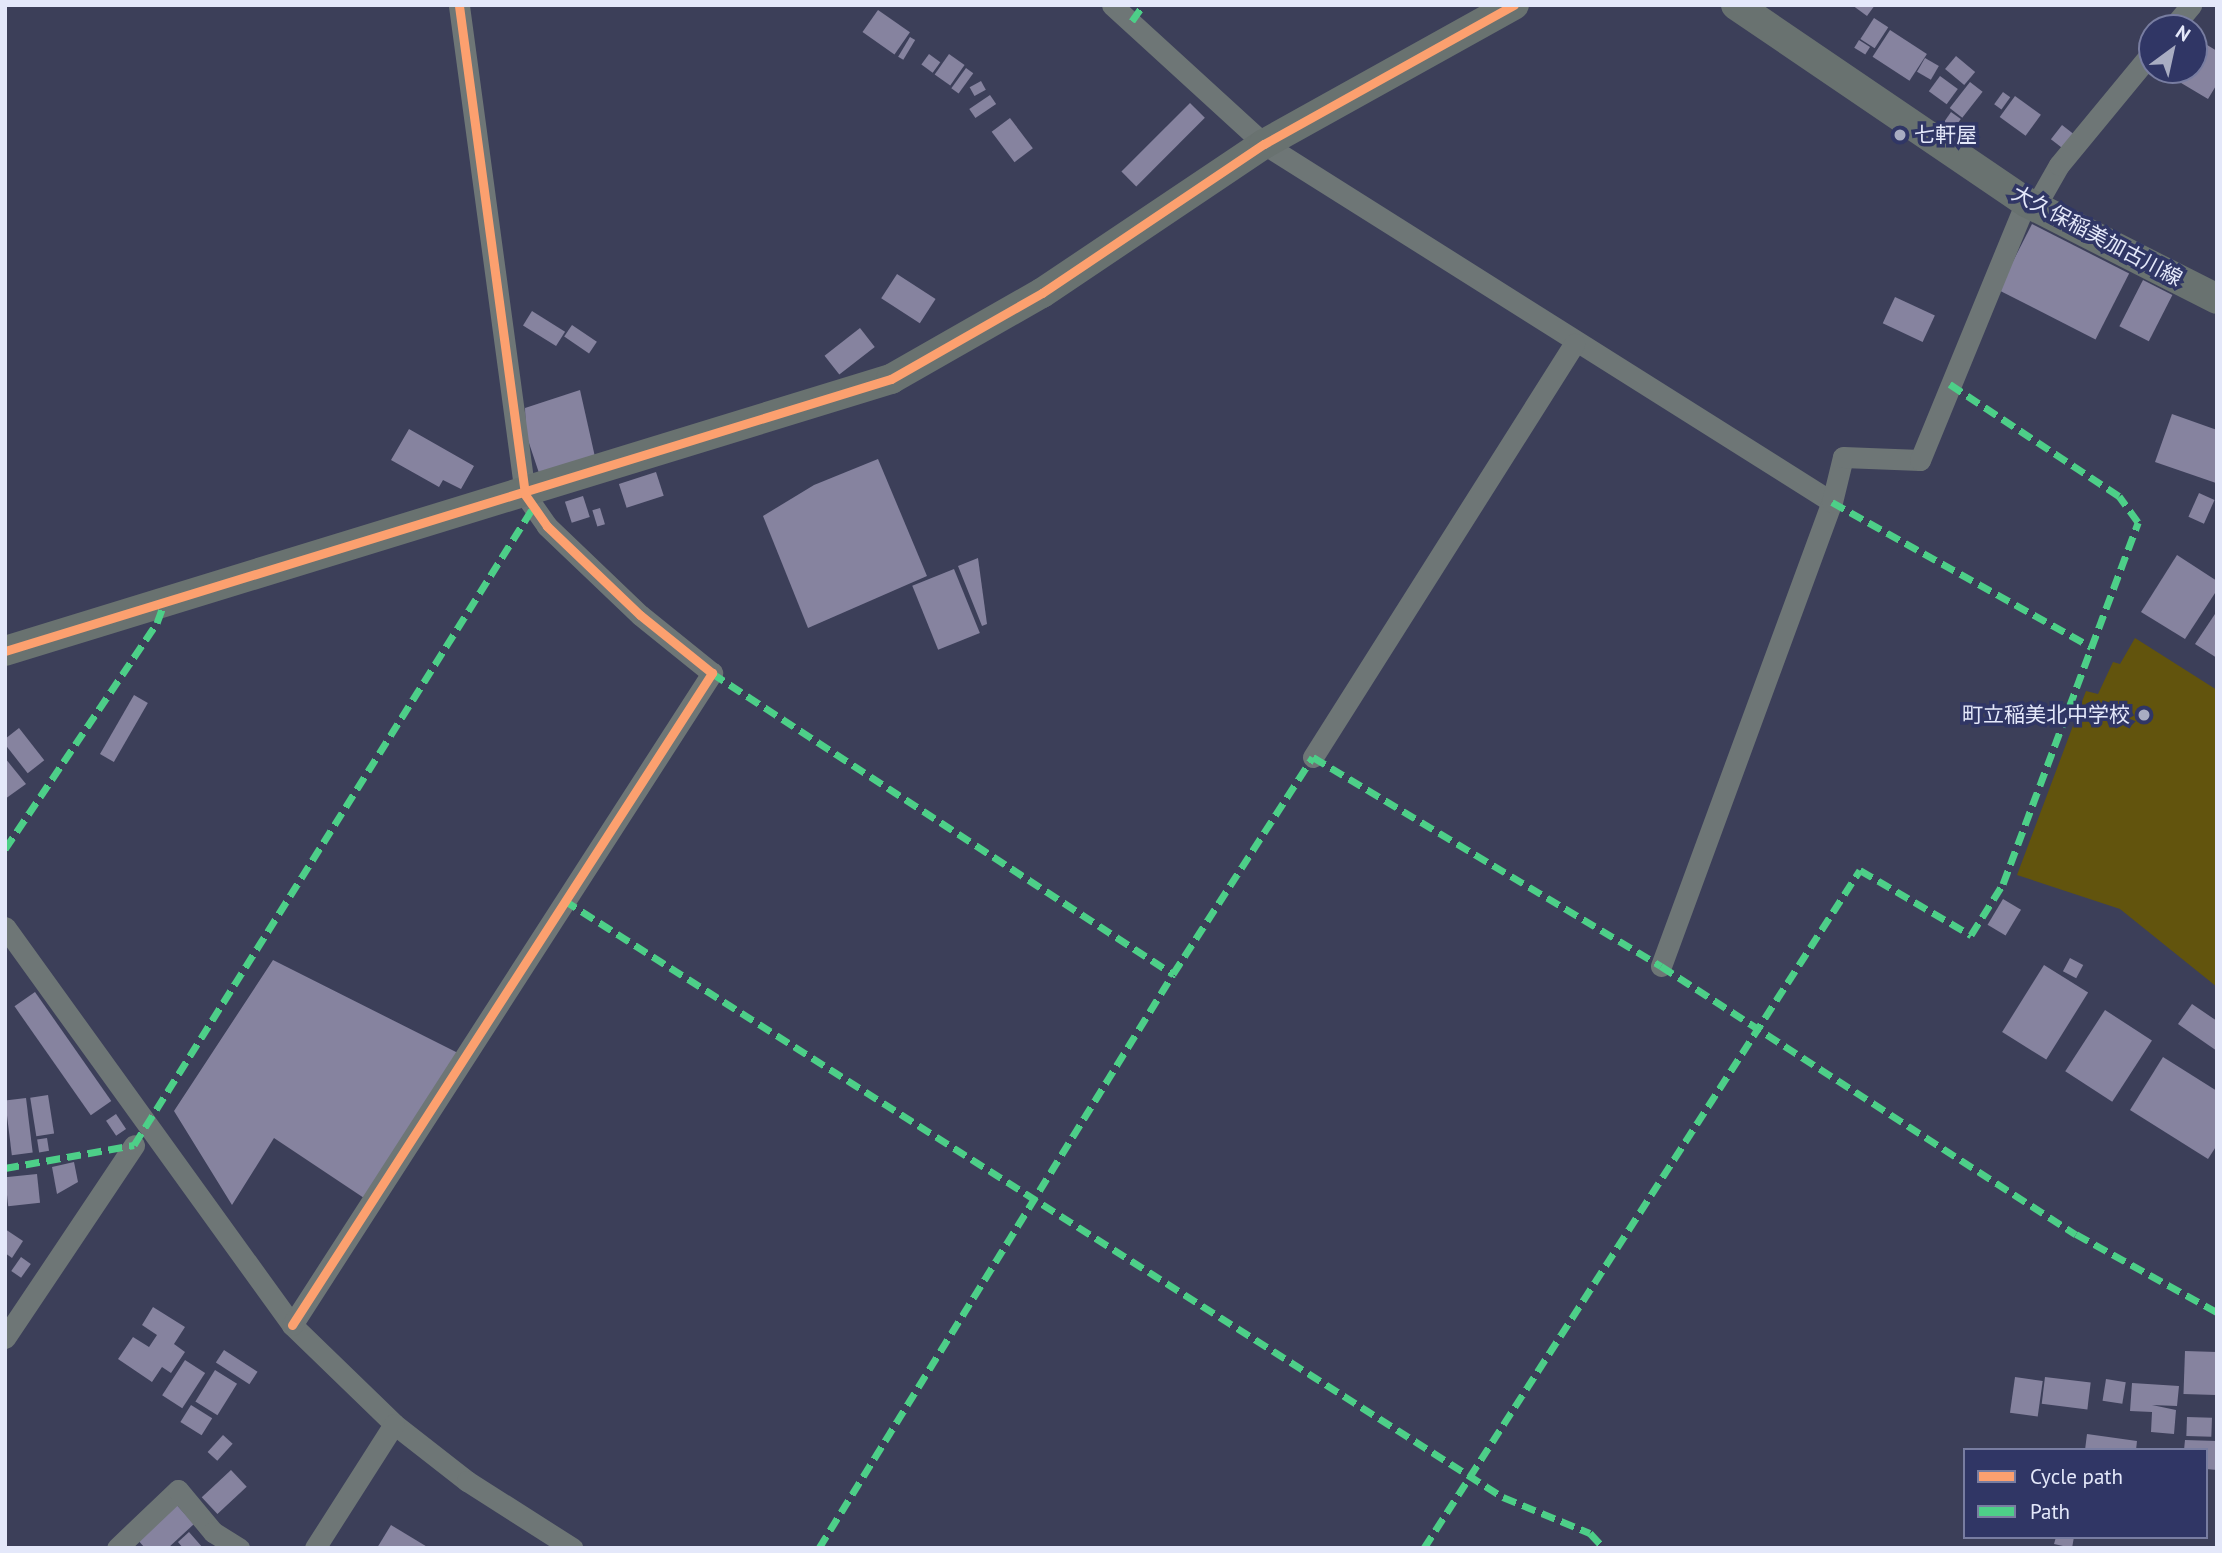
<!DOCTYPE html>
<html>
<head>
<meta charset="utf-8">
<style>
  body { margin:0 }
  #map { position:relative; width:2222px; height:1553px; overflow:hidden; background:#3c3f59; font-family:"PT Sans","Noto Sans JP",sans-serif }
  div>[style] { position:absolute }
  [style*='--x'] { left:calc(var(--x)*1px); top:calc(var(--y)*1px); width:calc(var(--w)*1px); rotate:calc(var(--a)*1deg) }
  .green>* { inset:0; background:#62540d }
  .building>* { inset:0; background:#86839f; transform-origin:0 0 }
  .street>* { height:21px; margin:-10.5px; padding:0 10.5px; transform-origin:10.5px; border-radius:10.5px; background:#6e7676 }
  .secondary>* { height:30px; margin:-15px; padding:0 15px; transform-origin:15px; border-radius:15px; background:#697270 }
  .quiet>* { height:7px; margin-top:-3.5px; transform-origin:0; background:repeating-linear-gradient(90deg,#4dcf88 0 14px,transparent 0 21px) }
  .cycleway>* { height:9px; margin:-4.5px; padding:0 4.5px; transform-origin:4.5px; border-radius:4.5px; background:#fca06f }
  .dots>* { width:19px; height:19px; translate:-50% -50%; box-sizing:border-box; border:4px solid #303665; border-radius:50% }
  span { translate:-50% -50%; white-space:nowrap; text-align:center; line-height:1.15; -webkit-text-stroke:7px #303665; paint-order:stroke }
  .poi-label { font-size:21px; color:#e4e8fa }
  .left { translate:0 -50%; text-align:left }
  .right { translate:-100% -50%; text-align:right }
  .street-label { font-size:21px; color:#e4e8fa }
  .frame { position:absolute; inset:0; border:7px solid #e4e8fa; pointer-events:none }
  .legend { position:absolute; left:1963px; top:1448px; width:245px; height:91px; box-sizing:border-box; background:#303665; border:2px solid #787da1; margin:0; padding:9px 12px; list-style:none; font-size:21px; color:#e4e8fa }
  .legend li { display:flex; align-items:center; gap:14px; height:35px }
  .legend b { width:35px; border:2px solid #787da1 }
  .north { position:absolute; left:2138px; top:14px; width:70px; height:70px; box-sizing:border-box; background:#303665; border:2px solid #787da1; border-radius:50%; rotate:33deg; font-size:19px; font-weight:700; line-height:28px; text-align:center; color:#e4e8fa }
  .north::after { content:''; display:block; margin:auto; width:24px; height:32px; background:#a9adc2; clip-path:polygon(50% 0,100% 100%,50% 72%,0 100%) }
</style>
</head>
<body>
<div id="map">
  <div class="green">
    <div style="clip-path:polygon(2135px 638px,2217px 690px,2217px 987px,2120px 909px,2017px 875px,2086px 691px,2098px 694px,2113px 662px,2120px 664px)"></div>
  </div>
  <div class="building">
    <div style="clip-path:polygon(1852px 5px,1875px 5px,1867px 16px)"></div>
    <div style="left:878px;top:10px;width:39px;height:27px;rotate:35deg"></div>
    <div style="left:1874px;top:18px;width:17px;height:25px;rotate:33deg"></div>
    <div style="left:1890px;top:30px;width:44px;height:32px;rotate:33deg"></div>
    <div style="left:910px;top:37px;width:6px;height:23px;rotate:31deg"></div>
    <div style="clip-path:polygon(2194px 37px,2217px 51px,2217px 84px,2208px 99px,2166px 74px,2194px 70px)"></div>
    <div style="left:1859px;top:40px;width:13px;height:9px;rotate:32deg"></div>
    <div style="left:929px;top:54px;width:14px;height:13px;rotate:36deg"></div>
    <div style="left:949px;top:54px;width:19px;height:25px;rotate:35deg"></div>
    <div style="left:1956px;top:56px;width:25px;height:17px;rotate:40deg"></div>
    <div style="left:1925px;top:58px;width:16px;height:16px;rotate:30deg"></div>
    <div style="left:966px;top:68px;width:9px;height:25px;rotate:36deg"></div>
    <div style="left:1940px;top:76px;width:22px;height:19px;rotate:36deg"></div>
    <div style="left:981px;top:81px;width:10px;height:13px;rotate:61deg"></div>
    <div style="left:1970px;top:82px;width:16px;height:33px;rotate:38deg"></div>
    <div style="left:2003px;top:92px;width:9px;height:15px;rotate:36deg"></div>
    <div style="left:990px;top:95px;width:11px;height:25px;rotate:56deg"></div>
    <div style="left:2015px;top:96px;width:32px;height:26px;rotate:36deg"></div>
    <div style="left:1190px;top:103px;width:21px;height:97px;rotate:45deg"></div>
    <div style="left:1951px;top:112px;width:12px;height:13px;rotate:35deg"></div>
    <div style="left:1010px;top:118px;width:38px;height:23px;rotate:53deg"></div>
    <div style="left:2062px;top:125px;width:18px;height:18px;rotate:38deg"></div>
    <div style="left:2032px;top:224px;width:109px;height:74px;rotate:27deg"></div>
    <div style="left:897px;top:274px;width:46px;height:29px;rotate:33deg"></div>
    <div style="left:2143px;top:280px;width:33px;height:52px;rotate:27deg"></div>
    <div style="left:1895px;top:297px;width:44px;height:29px;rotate:25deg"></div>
    <div style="left:532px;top:311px;width:39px;height:17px;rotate:32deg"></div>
    <div style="left:572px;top:325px;width:30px;height:14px;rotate:34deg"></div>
    <div style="left:860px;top:328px;width:24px;height:45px;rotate:52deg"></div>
    <div style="clip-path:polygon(580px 390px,595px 457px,540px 476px,526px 434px,525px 408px)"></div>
    <div style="clip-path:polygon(2172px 414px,2217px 430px,2216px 483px,2155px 462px)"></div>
    <div style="clip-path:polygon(409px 429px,474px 466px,461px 489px,443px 480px,439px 487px,391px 460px)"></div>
    <div style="clip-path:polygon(878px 459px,927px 576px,808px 628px,763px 516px,814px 485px)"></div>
    <div style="left:656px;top:472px;width:25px;height:39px;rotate:72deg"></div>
    <div style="left:2199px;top:493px;width:17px;height:26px;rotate:24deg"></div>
    <div style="left:583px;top:496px;width:22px;height:19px;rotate:72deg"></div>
    <div style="left:600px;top:508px;width:17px;height:8px;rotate:73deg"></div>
    <div style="clip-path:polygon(2177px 555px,2217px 581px,2217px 590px,2185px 639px,2141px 612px)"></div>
    <div style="clip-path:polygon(978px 558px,987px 624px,982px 626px,958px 566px)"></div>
    <div style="left:954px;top:569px;width:69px;height:45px;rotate:68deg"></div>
    <div style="clip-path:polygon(2217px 611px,2217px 658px,2195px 644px)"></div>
    <div style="left:134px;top:695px;width:16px;height:68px;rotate:30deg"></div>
    <div style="left:19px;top:728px;width:41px;height:21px;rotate:52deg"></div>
    <div style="clip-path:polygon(5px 758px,26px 784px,5px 799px)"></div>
    <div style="left:2003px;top:899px;width:21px;height:30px;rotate:31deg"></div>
    <div style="left:2070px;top:958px;width:15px;height:15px;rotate:28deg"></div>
    <div style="clip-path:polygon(273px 960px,460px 1054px,364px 1198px,274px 1138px,232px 1205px,174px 1111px)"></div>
    <div style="left:2044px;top:965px;width:52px;height:79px;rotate:32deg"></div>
    <div style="left:35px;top:992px;width:133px;height:25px;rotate:55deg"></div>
    <div style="clip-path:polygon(2192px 1004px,2217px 1021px,2217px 1051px,2178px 1024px)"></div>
    <div style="left:2105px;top:1010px;width:56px;height:73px;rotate:33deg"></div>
    <div style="clip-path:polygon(2163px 1057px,2217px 1091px,2217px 1145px,2208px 1159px,2130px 1110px)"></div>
    <div style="left:48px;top:1095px;width:39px;height:18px;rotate:81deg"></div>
    <div style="left:26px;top:1098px;width:55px;height:21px;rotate:83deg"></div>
    <div style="left:116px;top:1114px;width:18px;height:12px;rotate:56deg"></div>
    <div style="left:47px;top:1138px;width:13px;height:10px;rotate:81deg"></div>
    <div style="clip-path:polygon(74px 1162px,78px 1182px,57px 1194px,52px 1167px)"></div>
    <div style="left:37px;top:1174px;width:29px;height:32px;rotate:84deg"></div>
    <div style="clip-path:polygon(5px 1229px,23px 1241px,12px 1258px,5px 1253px)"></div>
    <div style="left:21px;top:1257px;width:12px;height:17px;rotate:35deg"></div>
    <div style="clip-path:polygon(153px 1307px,185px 1327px,174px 1344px,185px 1352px,171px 1373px,162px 1367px,152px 1382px,118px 1359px,133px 1337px,149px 1347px,157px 1335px,142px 1325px)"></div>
    <div style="left:224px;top:1350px;width:40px;height:15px;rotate:33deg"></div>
    <div style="left:2185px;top:1351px;width:32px;height:43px;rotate:2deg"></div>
    <div style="left:185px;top:1360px;width:24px;height:42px;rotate:33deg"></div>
    <div style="left:215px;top:1370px;width:26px;height:37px;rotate:32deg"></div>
    <div style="left:2015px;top:1377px;width:28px;height:36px;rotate:8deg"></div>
    <div style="left:2045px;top:1377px;width:46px;height:27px;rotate:7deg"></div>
    <div style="left:2106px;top:1379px;width:20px;height:22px;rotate:9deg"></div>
    <div style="clip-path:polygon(2132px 1383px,2179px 1386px,2177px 1406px,2152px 1405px,2176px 1410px,2174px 1434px,2151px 1432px,2152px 1412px,2130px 1411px)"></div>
    <div style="left:191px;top:1405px;width:25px;height:20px;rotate:32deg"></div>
    <div style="left:2187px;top:1417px;width:25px;height:19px;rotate:2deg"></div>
    <div style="clip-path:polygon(2087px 1434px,2137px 1441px,2136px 1450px,2085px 1450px)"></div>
    <div style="left:223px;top:1435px;width:13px;height:23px;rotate:42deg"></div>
    <div style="clip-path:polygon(2185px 1440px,2217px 1441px,2217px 1470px,2206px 1469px,2206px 1450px,2184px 1450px)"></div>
    <div style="left:231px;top:1470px;width:23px;height:40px;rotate:47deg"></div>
    <div style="clip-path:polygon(175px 1503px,194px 1524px,168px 1548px,145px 1548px,136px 1538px)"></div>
    <div style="clip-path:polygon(391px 1525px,429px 1548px,377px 1548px)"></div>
    <div style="clip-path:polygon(189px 1532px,203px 1548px,183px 1548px,178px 1542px)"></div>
    <div style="clip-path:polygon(2056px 1537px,2074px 1537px,2072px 1548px,2054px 1544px)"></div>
  </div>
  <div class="street">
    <div style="--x:1112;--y:5;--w:206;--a:42.4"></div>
    <div style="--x:1264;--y:144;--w:671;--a:32.22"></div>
    <div style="--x:2172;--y:28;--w:30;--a:-50"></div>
    <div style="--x:2035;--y:207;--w:48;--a:-60.3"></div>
    <div style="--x:2059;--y:165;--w:146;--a:-50.5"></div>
    <div style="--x:1313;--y:757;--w:489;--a:-57.7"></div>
    <div style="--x:5;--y:927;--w:491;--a:54.2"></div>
    <div style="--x:292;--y:1325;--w:142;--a:44.1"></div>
    <div style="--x:394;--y:1424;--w:93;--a:38"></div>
    <div style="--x:467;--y:1481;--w:125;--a:32.5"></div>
    <div style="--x:1661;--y:966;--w:495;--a:-69.8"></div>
    <div style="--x:1832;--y:502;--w:46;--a:-76.3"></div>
    <div style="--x:1843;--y:457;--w:77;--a:2.2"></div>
    <div style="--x:1920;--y:460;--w:279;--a:-67.7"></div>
    <div style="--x:292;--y:1325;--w:776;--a:-57.21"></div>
    <div style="--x:712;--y:673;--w:92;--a:-141.1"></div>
    <div style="--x:640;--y:615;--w:129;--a:-136.3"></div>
    <div style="--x:547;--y:526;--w:39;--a:-125"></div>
    <div style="--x:525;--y:494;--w:493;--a:-97.7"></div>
    <div style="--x:5;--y:1338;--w:232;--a:-56.2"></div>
    <div style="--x:117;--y:1548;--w:84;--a:-43.6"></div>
    <div style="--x:178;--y:1490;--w:55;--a:50.2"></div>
    <div style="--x:213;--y:1532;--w:31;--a:32"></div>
    <div style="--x:315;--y:1548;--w:147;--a:-57.5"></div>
  </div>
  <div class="secondary">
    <div style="--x:1736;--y:5;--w:351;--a:34.2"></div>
    <div style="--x:2026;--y:202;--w:214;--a:26.9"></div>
    <div style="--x:5;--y:651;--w:927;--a:-17.07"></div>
    <div style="--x:891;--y:379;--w:174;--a:-29.7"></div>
    <div style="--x:1042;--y:293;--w:267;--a:-33.9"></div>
    <div style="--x:1264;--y:144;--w:286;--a:-29.1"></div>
  </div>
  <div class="quiet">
    <div style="--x:1132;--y:21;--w:19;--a:-55"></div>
    <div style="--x:1832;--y:502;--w:297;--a:29.2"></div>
    <div style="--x:712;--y:673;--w:551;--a:33.14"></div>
    <div style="--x:5;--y:849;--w:272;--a:-56.1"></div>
    <div style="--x:157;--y:623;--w:23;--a:-70"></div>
    <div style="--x:564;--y:900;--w:1113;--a:32.45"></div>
    <div style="--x:1503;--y:1497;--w:94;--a:22.5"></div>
    <div style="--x:1590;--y:1533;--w:21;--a:47"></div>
    <div style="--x:5;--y:1168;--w:131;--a:-10.1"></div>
    <div style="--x:134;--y:1145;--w:754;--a:-57.95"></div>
    <div style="--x:819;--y:1548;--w:674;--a:-58.34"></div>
    <div style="--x:1173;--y:974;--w:258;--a:-57.2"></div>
    <div style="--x:1313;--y:757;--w:406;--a:31"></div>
    <div style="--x:1661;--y:966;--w:494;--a:32.9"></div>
    <div style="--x:2076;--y:1234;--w:161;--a:29"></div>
    <div style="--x:1424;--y:1548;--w:806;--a:-57.26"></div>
    <div style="--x:1860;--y:870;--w:129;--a:30.4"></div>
    <div style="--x:1971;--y:935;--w:60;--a:-57.9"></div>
    <div style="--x:2003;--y:884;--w:386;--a:-69.5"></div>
    <div style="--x:2138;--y:522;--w:32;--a:-126"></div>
    <div style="--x:2119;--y:496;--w:203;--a:-146.5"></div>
  </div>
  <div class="cycleway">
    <div style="--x:5;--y:651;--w:927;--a:-17.07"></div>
    <div style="--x:891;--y:379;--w:174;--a:-29.7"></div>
    <div style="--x:1042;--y:293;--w:267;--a:-33.9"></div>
    <div style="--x:1264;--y:144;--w:286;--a:-29.1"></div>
    <div style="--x:292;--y:1325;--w:776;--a:-57.21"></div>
    <div style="--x:712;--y:673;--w:92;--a:-141.1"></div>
    <div style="--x:640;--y:615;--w:129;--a:-136.3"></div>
    <div style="--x:547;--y:526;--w:39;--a:-125"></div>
    <div style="--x:525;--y:494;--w:493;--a:-97.7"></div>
  </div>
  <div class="dots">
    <div style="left:1900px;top:135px;background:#a9adc2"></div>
    <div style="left:2144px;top:715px;background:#a9adc2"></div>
  </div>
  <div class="poi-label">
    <span class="left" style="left:1914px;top:135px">七軒屋</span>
    <span class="right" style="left:2130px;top:715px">町立稲美北中学校</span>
  </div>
  <div class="street-label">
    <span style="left:2097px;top:236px;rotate:28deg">大久保稲美加古川線</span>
  </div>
  <div class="frame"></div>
  <ul class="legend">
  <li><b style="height:9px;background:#fca06f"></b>Cycle path</li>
  <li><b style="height:9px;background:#4dcf88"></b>Path</li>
  </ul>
  <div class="north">N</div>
</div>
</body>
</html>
